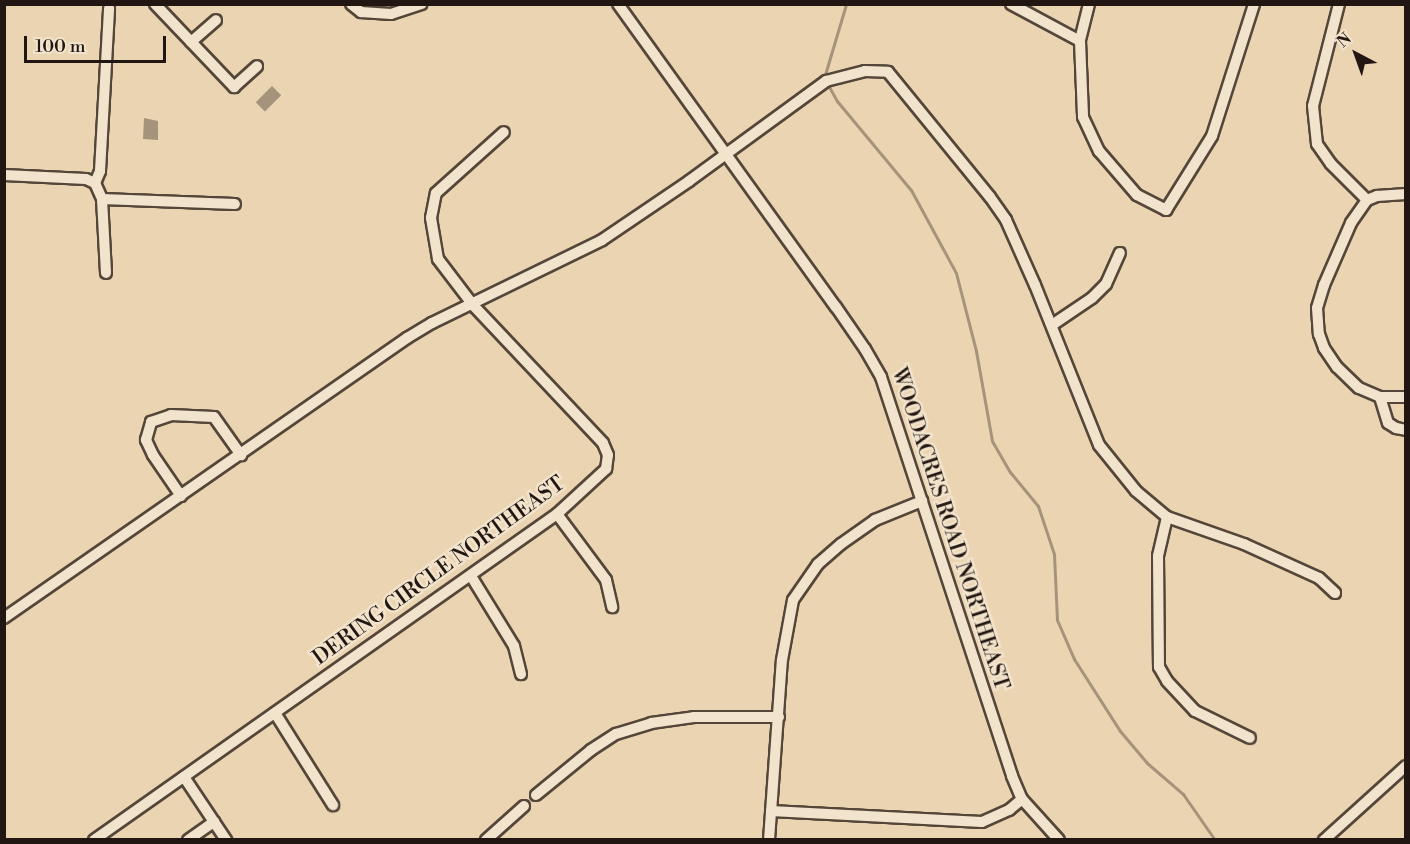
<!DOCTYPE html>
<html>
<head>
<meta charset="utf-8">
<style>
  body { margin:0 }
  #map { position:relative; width:1410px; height:844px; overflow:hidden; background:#ebd4b1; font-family:"Libre Bodoni",serif }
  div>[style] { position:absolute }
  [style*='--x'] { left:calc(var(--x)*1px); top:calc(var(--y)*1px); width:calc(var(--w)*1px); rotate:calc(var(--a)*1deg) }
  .water>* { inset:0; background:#a6937b; transform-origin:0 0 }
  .stream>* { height:3px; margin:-1.5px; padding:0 1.5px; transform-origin:1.5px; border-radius:1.5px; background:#a6937b }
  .roads { filter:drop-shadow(2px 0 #544639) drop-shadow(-2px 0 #544639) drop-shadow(0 2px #544639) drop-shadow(0 -2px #544639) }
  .street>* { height:10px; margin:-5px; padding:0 5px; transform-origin:5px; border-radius:5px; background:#f2e3cc }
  span { translate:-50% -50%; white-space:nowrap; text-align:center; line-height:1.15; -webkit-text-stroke:5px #f2e3cc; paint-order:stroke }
  .street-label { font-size:21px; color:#211611 }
  .frame { position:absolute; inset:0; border:6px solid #211611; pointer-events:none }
  .north { position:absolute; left:1326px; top:24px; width:60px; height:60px; -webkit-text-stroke:4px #f2e3cc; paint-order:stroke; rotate:319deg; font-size:16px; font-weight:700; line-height:24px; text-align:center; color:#211611 }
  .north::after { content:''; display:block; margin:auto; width:21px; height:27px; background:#211611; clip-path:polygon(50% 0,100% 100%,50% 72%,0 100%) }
  .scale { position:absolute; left:24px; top:36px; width:142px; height:27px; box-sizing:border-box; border:3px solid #211611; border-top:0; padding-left:8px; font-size:18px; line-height:21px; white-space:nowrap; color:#211611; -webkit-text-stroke:4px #f2e3cc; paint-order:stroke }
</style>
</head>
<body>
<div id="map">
  <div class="water">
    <div style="left:272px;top:86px;width:13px;height:23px;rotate:45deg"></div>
    <div style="clip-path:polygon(144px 118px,158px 121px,158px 140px,143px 139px)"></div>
  </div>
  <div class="stream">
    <div style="--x:824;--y:78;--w:77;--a:-73.4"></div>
    <div style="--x:827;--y:83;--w:21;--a:61"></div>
    <div style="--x:837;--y:101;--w:116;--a:50.3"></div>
    <div style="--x:911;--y:190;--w:94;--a:61.5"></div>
    <div style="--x:956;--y:273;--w:81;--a:75.6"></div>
    <div style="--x:976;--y:351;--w:91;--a:79.9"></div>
    <div style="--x:992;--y:441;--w:36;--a:60"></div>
    <div style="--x:1010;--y:472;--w:44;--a:50.5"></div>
    <div style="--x:1038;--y:506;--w:51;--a:71.6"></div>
    <div style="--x:1054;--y:554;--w:66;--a:87.4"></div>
    <div style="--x:1057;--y:620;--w:43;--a:66.4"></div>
    <div style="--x:1074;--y:659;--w:85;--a:57.4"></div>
    <div style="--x:1120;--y:731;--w:42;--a:49.8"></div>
    <div style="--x:1147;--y:763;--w:48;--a:40.7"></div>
    <div style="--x:1183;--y:794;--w:56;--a:55.2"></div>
  </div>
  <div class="roads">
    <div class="street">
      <div style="--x:155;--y:4;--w:115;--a:46.4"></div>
      <div style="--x:234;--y:87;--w:31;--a:-42"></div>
      <div style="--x:351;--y:4;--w:13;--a:39"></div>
      <div style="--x:361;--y:12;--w:30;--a:4"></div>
      <div style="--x:391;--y:14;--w:32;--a:-18"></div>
      <div style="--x:618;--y:4;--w:373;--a:54.3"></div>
      <div style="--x:836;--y:307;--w:51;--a:55.4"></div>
      <div style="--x:865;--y:349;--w:32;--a:60"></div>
      <div style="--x:881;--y:377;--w:420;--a:71.8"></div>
      <div style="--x:1012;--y:776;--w:25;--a:67"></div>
      <div style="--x:1022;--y:799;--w:55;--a:47.9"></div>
      <div style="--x:1011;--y:4;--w:78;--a:28.2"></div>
      <div style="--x:1089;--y:4;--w:38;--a:104"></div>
      <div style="--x:1080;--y:41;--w:76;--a:87.7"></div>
      <div style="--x:1083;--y:117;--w:38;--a:65"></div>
      <div style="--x:1099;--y:151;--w:58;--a:49.2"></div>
      <div style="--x:1137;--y:195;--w:33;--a:27"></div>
      <div style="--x:1166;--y:210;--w:87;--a:-58.1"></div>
      <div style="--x:1212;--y:136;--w:139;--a:-72.3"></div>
      <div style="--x:1339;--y:4;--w:105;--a:104.3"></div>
      <div style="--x:1313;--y:106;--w:38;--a:84"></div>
      <div style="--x:1317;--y:144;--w:24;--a:55"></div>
      <div style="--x:1331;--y:164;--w:51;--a:45"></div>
      <div style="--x:191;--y:42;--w:33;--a:-41"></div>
      <div style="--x:4;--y:175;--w:82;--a:2.8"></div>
      <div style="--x:86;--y:179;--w:10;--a:24"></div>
      <div style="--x:95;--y:183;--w:17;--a:66"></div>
      <div style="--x:102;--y:199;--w:133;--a:2.2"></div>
      <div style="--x:95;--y:183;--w:13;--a:-67"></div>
      <div style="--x:100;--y:171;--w:163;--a:-86.8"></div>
      <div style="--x:102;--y:199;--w:74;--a:86.9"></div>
      <div style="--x:1367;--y:200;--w:28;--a:125"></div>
      <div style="--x:1351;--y:223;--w:68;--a:113.5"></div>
      <div style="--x:1324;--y:285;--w:24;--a:107"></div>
      <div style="--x:1317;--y:308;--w:26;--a:86"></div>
      <div style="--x:1319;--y:334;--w:15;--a:70"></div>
      <div style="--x:1324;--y:348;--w:23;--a:56"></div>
      <div style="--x:1337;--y:367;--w:30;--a:44"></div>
      <div style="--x:1359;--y:388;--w:23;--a:23"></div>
      <div style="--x:1380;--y:397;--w:26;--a:0"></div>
      <div style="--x:1367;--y:200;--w:11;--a:-22"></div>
      <div style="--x:1377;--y:196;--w:29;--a:-4"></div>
      <div style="--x:1052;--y:325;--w:48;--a:-34"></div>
      <div style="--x:1092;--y:298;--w:20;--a:-45"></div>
      <div style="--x:1106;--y:284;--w:34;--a:-66"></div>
      <div style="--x:1380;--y:397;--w:27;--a:73"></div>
      <div style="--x:1388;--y:423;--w:9;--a:32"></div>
      <div style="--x:1396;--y:428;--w:10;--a:11"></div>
      <div style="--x:181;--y:496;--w:50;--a:-124.3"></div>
      <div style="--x:153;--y:455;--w:17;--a:-115"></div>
      <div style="--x:146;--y:440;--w:19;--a:-74"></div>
      <div style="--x:151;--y:422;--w:21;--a:-19"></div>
      <div style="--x:171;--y:415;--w:43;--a:2.7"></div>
      <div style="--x:214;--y:417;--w:47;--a:54.6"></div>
      <div style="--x:557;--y:514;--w:82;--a:53.4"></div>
      <div style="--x:606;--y:580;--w:28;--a:77"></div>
      <div style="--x:1167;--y:517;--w:40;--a:103"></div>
      <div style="--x:1158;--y:556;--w:111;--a:89.5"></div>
      <div style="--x:1159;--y:667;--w:16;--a:60"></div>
      <div style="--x:1167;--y:681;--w:41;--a:47"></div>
      <div style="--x:1195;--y:711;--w:61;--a:26.1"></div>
      <div style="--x:471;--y:576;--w:82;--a:58.4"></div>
      <div style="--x:514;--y:646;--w:29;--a:76"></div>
      <div style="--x:4;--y:618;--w:491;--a:-34.8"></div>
      <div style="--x:407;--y:338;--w:29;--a:-31"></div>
      <div style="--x:432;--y:323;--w:189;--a:-26"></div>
      <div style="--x:602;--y:240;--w:105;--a:-34.1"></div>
      <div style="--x:689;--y:181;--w:170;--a:-36.1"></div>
      <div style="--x:826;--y:81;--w:40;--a:-14.4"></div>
      <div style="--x:865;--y:71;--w:23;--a:2"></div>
      <div style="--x:888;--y:72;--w:161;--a:50.8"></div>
      <div style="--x:990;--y:197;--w:28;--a:55"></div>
      <div style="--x:1006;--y:220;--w:71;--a:66"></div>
      <div style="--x:1035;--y:285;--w:172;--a:68.2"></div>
      <div style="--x:1099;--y:445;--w:59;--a:51.2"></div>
      <div style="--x:1136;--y:491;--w:40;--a:40"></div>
      <div style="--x:1167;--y:517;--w:82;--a:19.3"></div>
      <div style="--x:1244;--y:544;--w:82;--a:24.4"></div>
      <div style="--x:1319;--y:578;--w:22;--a:43"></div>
      <div style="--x:275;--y:713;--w:109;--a:57.8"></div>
      <div style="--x:184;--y:777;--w:76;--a:56.3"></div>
      <div style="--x:536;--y:795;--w:71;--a:-39.3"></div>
      <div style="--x:591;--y:750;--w:30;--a:-33"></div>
      <div style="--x:616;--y:734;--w:37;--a:-17"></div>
      <div style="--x:651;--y:723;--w:43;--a:-7.9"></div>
      <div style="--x:694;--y:717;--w:85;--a:0"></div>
      <div style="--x:771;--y:811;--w:211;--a:3"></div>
      <div style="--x:982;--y:822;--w:30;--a:-24"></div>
      <div style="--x:1009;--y:810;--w:17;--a:-40"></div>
      <div style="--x:94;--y:840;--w:566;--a:-35.15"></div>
      <div style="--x:557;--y:514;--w:67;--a:-42.6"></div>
      <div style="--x:606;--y:469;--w:14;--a:-82"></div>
      <div style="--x:608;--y:455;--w:13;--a:-113"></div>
      <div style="--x:603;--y:443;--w:190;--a:-133.3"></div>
      <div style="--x:473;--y:305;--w:58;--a:-127.3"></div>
      <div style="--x:438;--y:259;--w:42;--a:-99.7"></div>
      <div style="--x:431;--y:218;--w:25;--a:-79"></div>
      <div style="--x:436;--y:193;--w:91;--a:-41.9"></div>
      <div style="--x:188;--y:840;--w:32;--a:-35"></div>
      <div style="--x:486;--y:840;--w:51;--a:-41.8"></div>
      <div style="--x:769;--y:840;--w:180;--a:-85.9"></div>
      <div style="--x:782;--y:660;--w:61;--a:-79.6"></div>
      <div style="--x:793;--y:600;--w:44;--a:-55.2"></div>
      <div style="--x:818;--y:564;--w:30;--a:-41"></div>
      <div style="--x:841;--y:544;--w:42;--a:-35.2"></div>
      <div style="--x:875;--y:520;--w:51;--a:-22"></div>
      <div style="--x:1324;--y:840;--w:110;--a:-42.1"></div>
    </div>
  </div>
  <div class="street-label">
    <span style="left:950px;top:529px;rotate:72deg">WOODACRES ROAD NORTHEAST</span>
    <span style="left:439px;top:571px;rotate:-36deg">DERING CIRCLE NORTHEAST</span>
  </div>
  <div class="frame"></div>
  <div class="north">N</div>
  <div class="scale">100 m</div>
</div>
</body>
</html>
